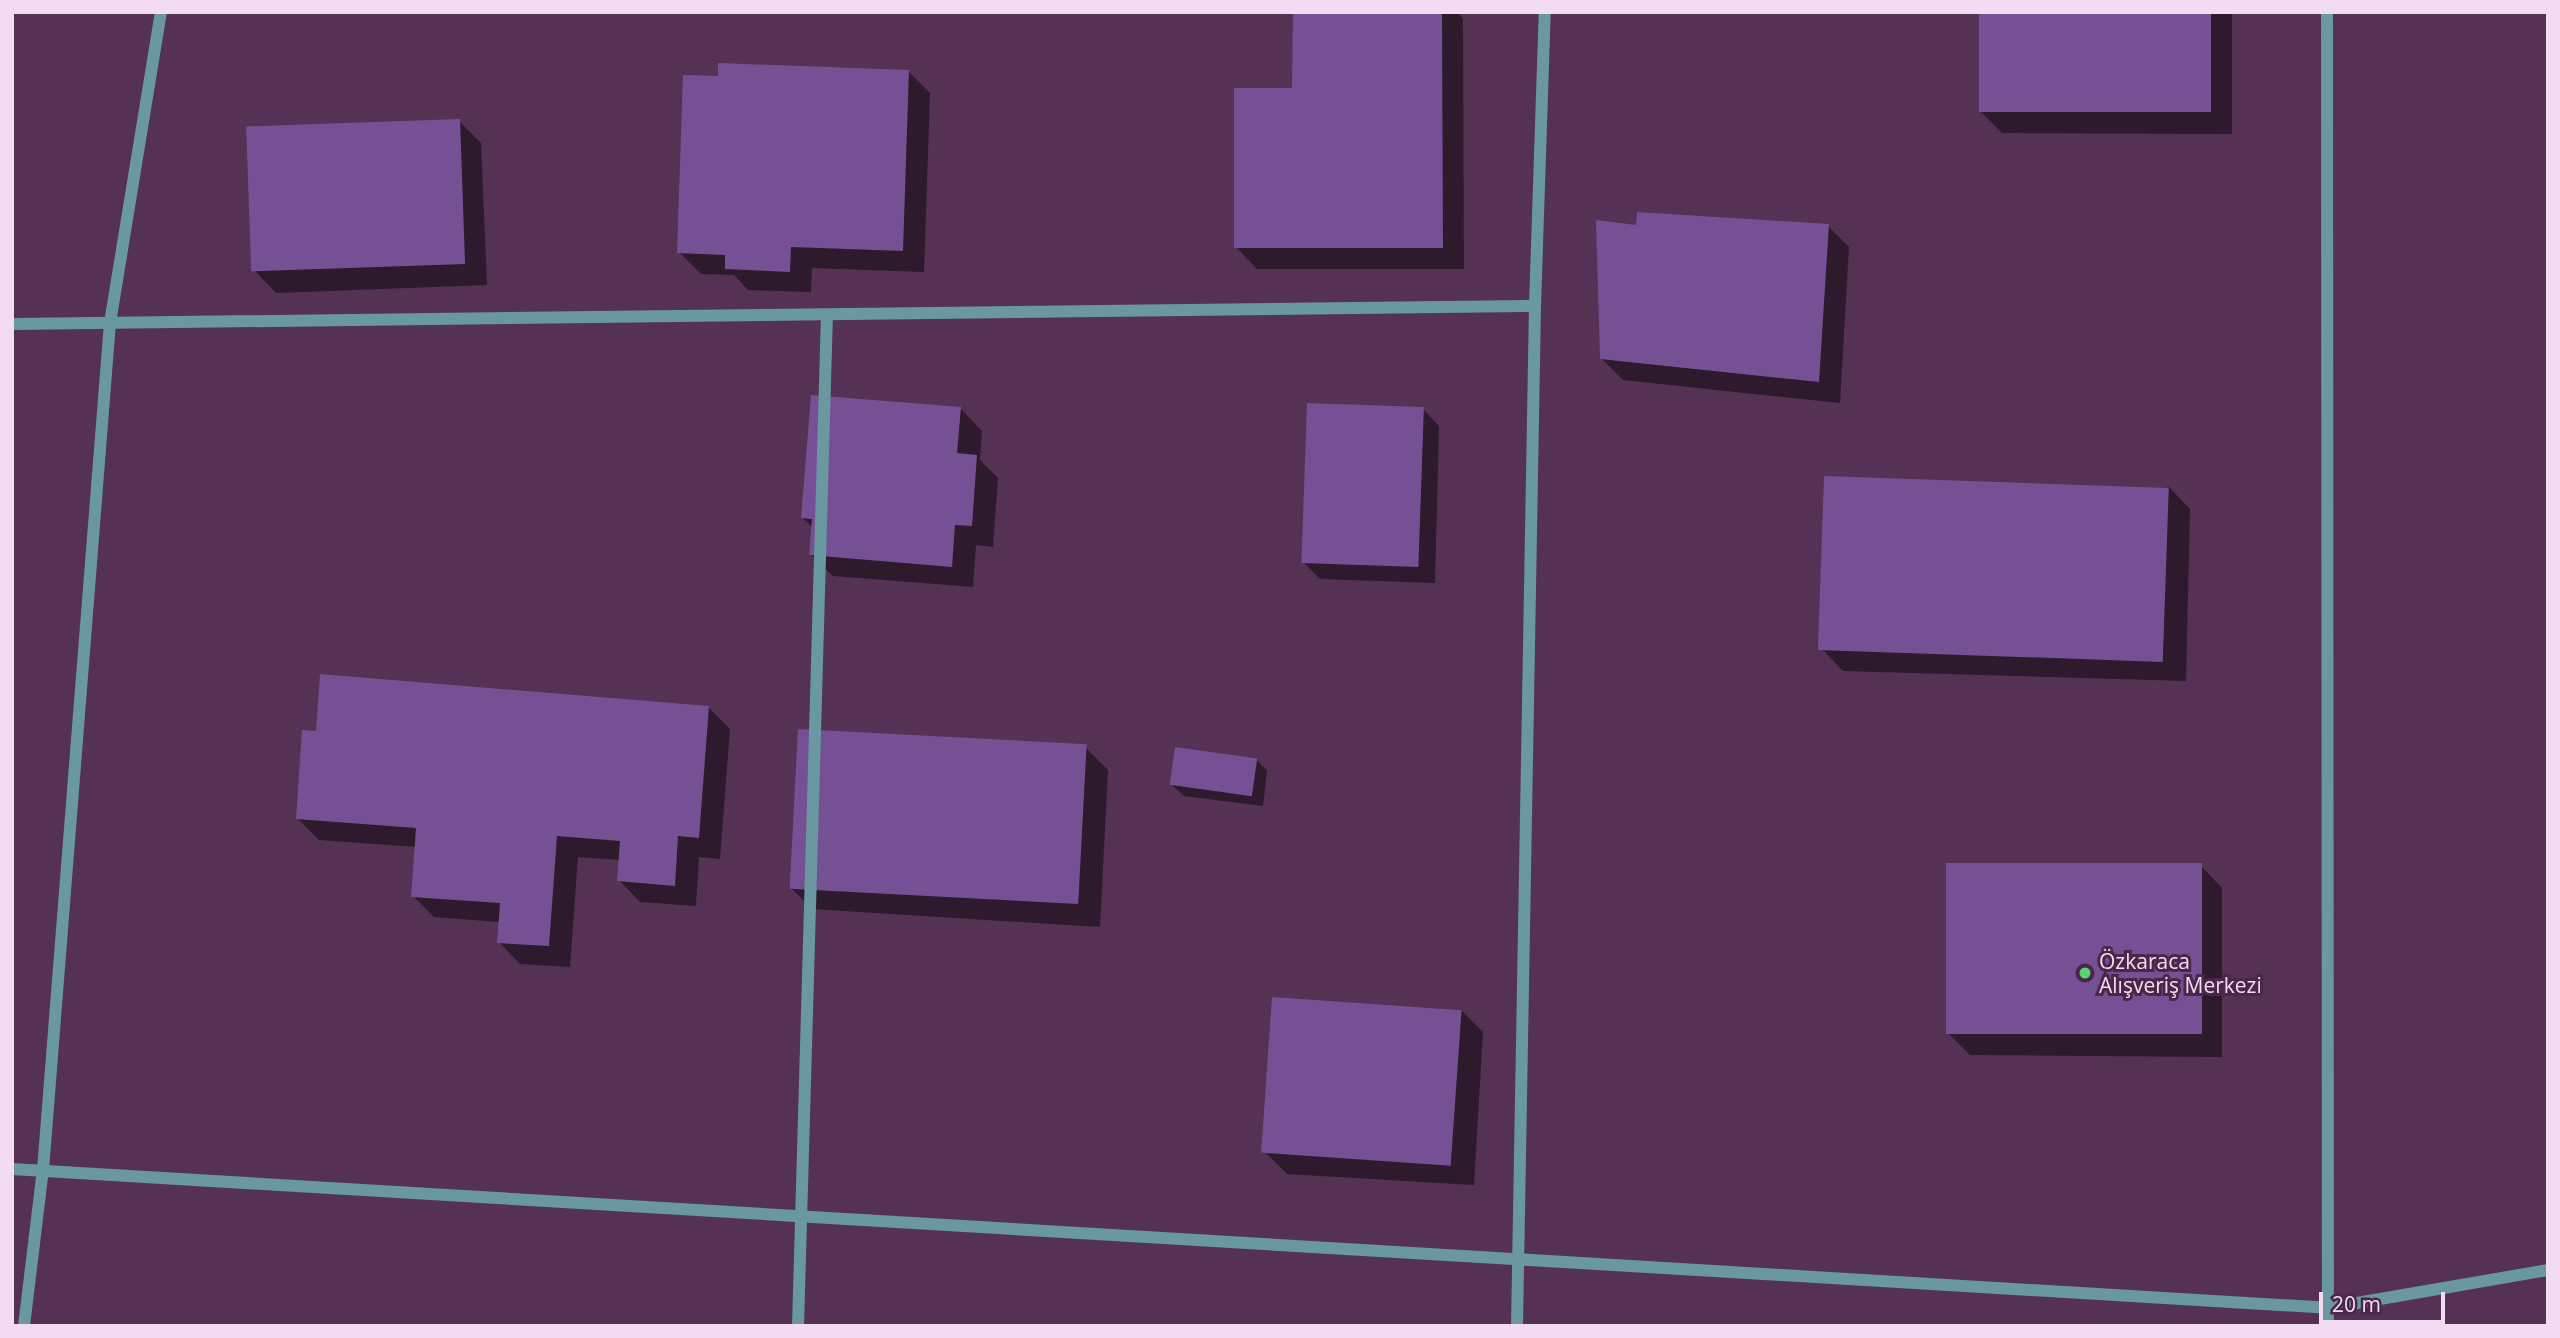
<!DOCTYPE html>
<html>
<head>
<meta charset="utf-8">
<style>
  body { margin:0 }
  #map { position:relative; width:2560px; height:1338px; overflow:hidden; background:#553153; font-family:"Open Sans",sans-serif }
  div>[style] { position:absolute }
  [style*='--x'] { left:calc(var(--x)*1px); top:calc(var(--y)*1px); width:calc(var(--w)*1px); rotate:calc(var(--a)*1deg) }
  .shadow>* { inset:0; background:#0007 }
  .building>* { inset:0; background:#765095; transform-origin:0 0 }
  .minor>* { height:12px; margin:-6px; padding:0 6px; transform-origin:6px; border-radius:6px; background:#6a98a0 }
  .dots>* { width:19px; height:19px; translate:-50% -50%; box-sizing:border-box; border:4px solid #4a2748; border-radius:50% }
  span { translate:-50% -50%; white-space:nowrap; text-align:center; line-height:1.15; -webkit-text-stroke:6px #4a2748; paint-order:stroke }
  .poi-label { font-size:21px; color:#f3dcf1 }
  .left { translate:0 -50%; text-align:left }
  .frame { position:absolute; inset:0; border:14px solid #f3dcf1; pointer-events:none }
  .scale { position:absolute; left:2319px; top:1292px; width:126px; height:32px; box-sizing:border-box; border:4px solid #f3dcf1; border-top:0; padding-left:9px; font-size:21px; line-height:24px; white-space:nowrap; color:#f3dcf1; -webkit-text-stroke:5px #4a2748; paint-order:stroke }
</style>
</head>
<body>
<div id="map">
  <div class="shadow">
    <div style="clip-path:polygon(1294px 12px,1457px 12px,1463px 19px,1464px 269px,1257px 269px,1236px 247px,1294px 89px)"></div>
    <div style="clip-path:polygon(1980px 12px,2232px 12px,2232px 134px,2002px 133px,1981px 112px)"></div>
    <div style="clip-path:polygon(909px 72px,930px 93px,924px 272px,812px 268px,811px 292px,748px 290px,734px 275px,701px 274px,679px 252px,719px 78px)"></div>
    <div style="clip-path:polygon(459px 121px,481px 143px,487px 285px,276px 293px,255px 271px)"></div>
    <div style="clip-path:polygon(1828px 226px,1849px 247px,1840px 403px,1623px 380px,1602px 359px,1638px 227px)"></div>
    <div style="clip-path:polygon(961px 409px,982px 431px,980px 460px,998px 478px,993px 547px,976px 545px,973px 587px,833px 576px,811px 555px,813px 528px,803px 518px)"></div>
    <div style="clip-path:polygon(1423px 409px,1439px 426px,1435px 583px,1320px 579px,1304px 563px)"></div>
    <div style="clip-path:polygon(2169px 487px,2190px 509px,2186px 681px,1843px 671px,1822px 649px)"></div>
    <div style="clip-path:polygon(708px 707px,730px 729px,720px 859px,699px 857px,696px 906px,640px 902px,619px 880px,620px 860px,578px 857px,570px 967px,520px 964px,499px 942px,500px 922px,434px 917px,413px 896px,417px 847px,319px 840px,297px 818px,317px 733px)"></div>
    <div style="clip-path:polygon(1086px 748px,1108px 770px,1100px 927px,812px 909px,791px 888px)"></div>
    <div style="clip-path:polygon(1256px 759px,1267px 771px,1263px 806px,1184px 796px,1172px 785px)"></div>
    <div style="clip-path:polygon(2201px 866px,2222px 888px,2222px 1057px,1970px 1055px,1948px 1033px)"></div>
    <div style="clip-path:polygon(1462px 1011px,1483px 1032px,1474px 1185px,1287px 1174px,1265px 1152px)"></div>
  </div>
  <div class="building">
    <div style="clip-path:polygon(1293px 12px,1442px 12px,1443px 248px,1234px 248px,1234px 88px,1292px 88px)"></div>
    <div style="left:1979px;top:12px;width:232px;height:100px"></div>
    <div style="clip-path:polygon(718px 63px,909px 70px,903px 251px,791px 247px,790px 272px,725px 269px,725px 255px,677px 253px,683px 75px,718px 76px)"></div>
    <div style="left:460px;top:119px;width:145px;height:214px;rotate:88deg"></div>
    <div style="clip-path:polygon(1637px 212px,1829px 224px,1819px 382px,1600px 359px,1596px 220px,1636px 225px)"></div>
    <div style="clip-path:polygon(811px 395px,961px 407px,957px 453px,977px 455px,972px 526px,955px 525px,952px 567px,809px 555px,812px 519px,801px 518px)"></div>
    <div style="left:1307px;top:403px;width:117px;height:160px;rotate:2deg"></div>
    <div style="left:1824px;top:476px;width:345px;height:174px;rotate:2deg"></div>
    <div style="clip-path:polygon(320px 674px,709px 706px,699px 838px,678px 836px,675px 886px,617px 881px,620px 841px,557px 836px,549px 946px,497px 943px,500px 903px,411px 897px,416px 828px,296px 819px,302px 730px,316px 731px)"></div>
    <div style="left:798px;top:729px;width:289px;height:160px;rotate:3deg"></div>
    <div style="left:1175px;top:747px;width:83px;height:38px;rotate:8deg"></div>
    <div style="left:1946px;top:863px;width:256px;height:171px"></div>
    <div style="left:1272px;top:997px;width:190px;height:156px;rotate:4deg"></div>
  </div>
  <div class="minor">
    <div style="--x:2327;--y:12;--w:1314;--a:89.96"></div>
    <div style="--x:12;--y:324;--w:1523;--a:-0.68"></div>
    <div style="--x:12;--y:1169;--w:2320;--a:3.43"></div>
    <div style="--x:2328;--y:1308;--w:223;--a:-9.8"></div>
    <div style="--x:24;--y:1326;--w:157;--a:-83.1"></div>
    <div style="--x:43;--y:1170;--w:850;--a:-85.48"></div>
    <div style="--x:110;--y:323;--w:315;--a:-80.7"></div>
    <div style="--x:798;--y:1326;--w:1011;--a:-88.36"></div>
    <div style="--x:1517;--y:1326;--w:1020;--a:-88.99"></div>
    <div style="--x:1535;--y:306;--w:294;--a:-88.1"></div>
  </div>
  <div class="dots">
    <div style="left:2085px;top:973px;background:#53d673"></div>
  </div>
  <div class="poi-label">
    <span class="left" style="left:2099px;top:973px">Özkaraca<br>Alışveriş Merkezi</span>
  </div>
  <div class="frame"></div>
  <div class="scale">20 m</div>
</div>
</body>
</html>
